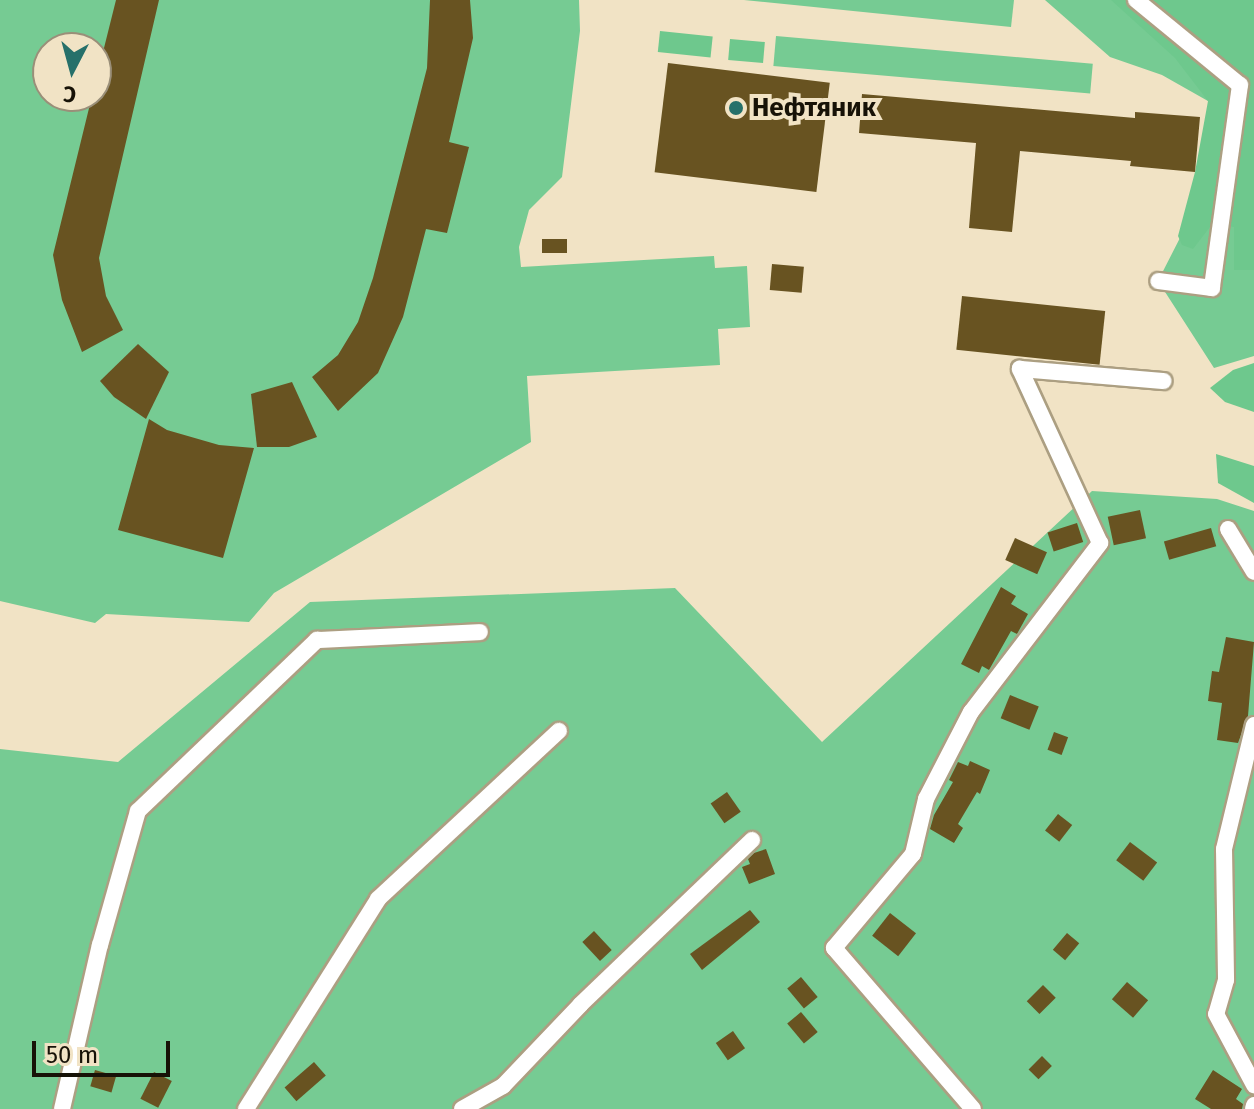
<!DOCTYPE html>
<html>
<head>
<meta charset="utf-8">
<style>
  body { margin:0 }
  #map { position:relative; width:1254px; height:1109px; overflow:hidden; background:#f1e3c5; font-family:"Fira Sans",sans-serif }
  div>[style] { position:absolute }
  [style*='--x'] { left:calc(var(--x)*1px); top:calc(var(--y)*1px); width:calc(var(--w)*1px); rotate:calc(var(--a)*1deg) }
  .green>* { inset:0; background:#76cb93; transform-origin:0 0 }
  .forest>* { inset:0; background:#6ec88d; transform-origin:0 0 }
  .building>* { inset:0; background:#685321; transform-origin:0 0 }
  .roads { filter:drop-shadow(2px 0 #ac9f82) drop-shadow(-2px 0 #ac9f82) drop-shadow(0 2px #ac9f82) drop-shadow(0 -2px #ac9f82) }
  .street>* { height:16px; margin:-8px; padding:0 8px; transform-origin:8px; border-radius:8px; background:#fff }
  .dots>* { width:22px; height:22px; translate:-50% -50%; box-sizing:border-box; border:4px solid #f1e3c5; border-radius:50% }
  span { translate:-50% -50%; white-space:nowrap; text-align:center; line-height:1.15; -webkit-text-stroke:8px #f1e3c5; paint-order:stroke }
  .poi-label { font-size:26px; color:#171207; font-weight:700 }
  .left { translate:0 -50%; text-align:left }
  .north { position:absolute; left:32px; top:32px; width:80px; height:80px; box-sizing:border-box; background:#f1e3c5; border:2px solid #9a8f79; border-radius:50%; rotate:186deg; font-size:22px; font-weight:700; line-height:32px; text-align:center; color:#171207 }
  .north::after { content:''; display:block; margin:auto; width:28px; height:36px; background:#26706a; clip-path:polygon(50% 0,100% 100%,50% 72%,0 100%) }
  .scale { position:absolute; left:32px; top:1041px; width:138px; height:36px; box-sizing:border-box; border:4px solid #171207; border-top:0; padding-left:10px; font-size:24px; line-height:28px; white-space:nowrap; color:#171207; -webkit-text-stroke:6px #f1e3c5; paint-order:stroke }
</style>
</head>
<body>
<div id="map">
  <div class="green">
    <div style="clip-path:polygon(evenodd,0 0,579px 0,580px 31px,562px 177px,529px 210px,519px 247px,521px 267px,714px 256px,715px 268px,747px 266px,750px 327px,718px 329px,720px 365px,527px 376px,531px 442px,274px 593px,249px 622px,106px 614px,95px 623px,0 601px,0 0,48px 48px,96px 48px,96px 96px,48px 96px,48px 48px)"></div>
    <div style="clip-path:polygon(744px 0,1014px 0,1011px 27px)"></div>
    <div style="clip-path:polygon(1045px 0,1254px 0,1254px 356px,1214px 368px,1158px 281px,1209px 181px,1215px 105px,1162px 75px,1110px 57px)"></div>
    <div style="left:776px;top:36px;width:318px;height:30px;rotate:5deg"></div>
    <div style="clip-path:polygon(1092px 491px,1217px 499px,1254px 511px,1254px 1109px,0 1109px,0 749px,118px 762px,310px 602px,675px 588px,822px 742px)"></div>
  </div>
  <div class="forest">
    <div style="clip-path:polygon(1111px 0,1254px 0,1254px 270px,1234px 270px,1234px 227px,1213px 223px,1193px 249px,1182px 245px,1178px 236px,1195px 172px,1208px 101px,1175px 58px)"></div>
    <div style="left:660px;top:31px;width:53px;height:21px;rotate:6deg"></div>
    <div style="left:730px;top:39px;width:35px;height:21px;rotate:5deg"></div>
    <div style="clip-path:polygon(1254px 363px,1254px 412px,1225px 402px,1210px 388px,1233px 370px)"></div>
    <div style="clip-path:polygon(1216px 454px,1254px 466px,1254px 503px,1218px 483px)"></div>
  </div>
  <div class="building">
    <div style="clip-path:polygon(116px 0,159px 0,99px 258px,106px 296px,123px 330px,82px 352px,62px 300px,53px 255px,92px 96px,96px 96px,96px 80px)"></div>
    <div style="clip-path:polygon(430px 0,470px 0,473px 38px,449px 142px,469px 147px,447px 233px,426px 229px,403px 317px,378px 373px,338px 411px,312px 377px,338px 355px,358px 322px,373px 278px,427px 68px)"></div>
    <div style="left:668px;top:63px;width:163px;height:110px;rotate:7deg"></div>
    <div style="clip-path:polygon(862px 94px,1135px 118px,1135px 112px,1200px 117px,1195px 172px,1130px 166px,1131px 161px,1020px 151px,1012px 232px,969px 228px,976px 143px,859px 133px)"></div>
    <div style="left:542px;top:239px;width:25px;height:14px"></div>
    <div style="left:772px;top:264px;width:32px;height:26px;rotate:5deg"></div>
    <div style="left:962px;top:296px;width:144px;height:54px;rotate:6deg"></div>
    <div style="clip-path:polygon(138px 344px,169px 372px,146px 419px,114px 397px,100px 381px)"></div>
    <div style="clip-path:polygon(292px 382px,317px 437px,289px 447px,257px 447px,251px 394px)"></div>
    <div style="clip-path:polygon(149px 419px,167px 430px,219px 445px,254px 448px,223px 558px,118px 530px)"></div>
    <div style="left:1140px;top:510px;width:29px;height:33px;rotate:78deg"></div>
    <div style="left:1077px;top:523px;width:20px;height:31px;rotate:72deg"></div>
    <div style="left:1211px;top:528px;width:19px;height:49px;rotate:74deg"></div>
    <div style="left:1015px;top:538px;width:35px;height:24px;rotate:24deg"></div>
    <div style="clip-path:polygon(1001px 587px,1016px 596px,1011px 604px,1028px 614px,1017px 634px,1011px 631px,989px 670px,982px 666px,979px 673px,961px 664px)"></div>
    <div style="clip-path:polygon(1226px 637px,1254px 642px,1248px 716px,1238px 743px,1217px 740px,1222px 703px,1208px 701px,1212px 671px,1219px 672px)"></div>
    <div style="left:1010px;top:695px;width:31px;height:25px;rotate:22deg"></div>
    <div style="left:1054px;top:732px;width:15px;height:19px;rotate:20deg"></div>
    <div style="clip-path:polygon(970px 761px,990px 770px,980px 794px,977px 792px,958px 824px,963px 828px,954px 843px,930px 829px,934px 815px,953px 782px,949px 780px,958px 762px,968px 766px)"></div>
    <div style="left:727px;top:792px;width:24px;height:20px;rotate:55deg"></div>
    <div style="left:1058px;top:814px;width:18px;height:21px;rotate:38deg"></div>
    <div style="left:1130px;top:842px;width:34px;height:23px;rotate:37deg"></div>
    <div style="clip-path:polygon(766px 849px,775px 874px,749px 884px,742px 867px,750px 864px,748px 859px,754px 853px)"></div>
    <div style="clip-path:polygon(750px 910px,760px 922px,702px 970px,690px 954px)"></div>
    <div style="left:890px;top:913px;width:33px;height:29px;rotate:38deg"></div>
    <div style="left:594px;top:931px;width:26px;height:16px;rotate:47deg"></div>
    <div style="left:1067px;top:933px;width:16px;height:22px;rotate:40deg"></div>
    <div style="left:801px;top:977px;width:26px;height:18px;rotate:50deg"></div>
    <div style="left:1127px;top:982px;width:28px;height:23px;rotate:41deg"></div>
    <div style="left:1043px;top:985px;width:18px;height:23px;rotate:45deg"></div>
    <div style="left:801px;top:1012px;width:26px;height:18px;rotate:50deg"></div>
    <div style="left:733px;top:1031px;width:21px;height:21px;rotate:55deg"></div>
    <div style="left:1042px;top:1056px;width:14px;height:19px;rotate:45deg"></div>
    <div style="left:314px;top:1062px;width:18px;height:39px;rotate:49deg"></div>
    <div style="left:95px;top:1070px;width:22px;height:17px;rotate:16deg"></div>
    <div style="clip-path:polygon(1213px 1070px,1242px 1089px,1236px 1099px,1243px 1104px,1242px 1109px,1211px 1109px,1195px 1099px)"></div>
    <div style="left:154px;top:1072px;width:20px;height:30px;rotate:27deg"></div>
  </div>
  <div class="roads">
    <div class="street">
      <div style="--x:1136;--y:0;--w:134;--a:39.3"></div>
      <div style="--x:1240;--y:85;--w:205;--a:97.9"></div>
      <div style="--x:1212;--y:288;--w:54;--a:-172.6"></div>
      <div style="--x:1228;--y:529;--w:50;--a:58.8"></div>
      <div style="--x:1254;--y:725;--w:128;--a:103.6"></div>
      <div style="--x:1224;--y:849;--w:131;--a:89.1"></div>
      <div style="--x:1226;--y:980;--w:35;--a:106"></div>
      <div style="--x:1216;--y:1014;--w:81;--a:61.8"></div>
      <div style="--x:62;--y:1109;--w:168;--a:-77"></div>
      <div style="--x:100;--y:945;--w:139;--a:-74.2"></div>
      <div style="--x:138;--y:811;--w:248;--a:-43.7"></div>
      <div style="--x:317;--y:640;--w:163;--a:-2.8"></div>
      <div style="--x:246;--y:1109;--w:248;--a:-57.8"></div>
      <div style="--x:378;--y:899;--w:247;--a:-42.9"></div>
      <div style="--x:462;--y:1109;--w:47;--a:-29.3"></div>
      <div style="--x:503;--y:1086;--w:113;--a:-46.4"></div>
      <div style="--x:581;--y:1004;--w:237;--a:-43.8"></div>
      <div style="--x:973;--y:1109;--w:213;--a:-130.8"></div>
      <div style="--x:834;--y:948;--w:123;--a:-50"></div>
      <div style="--x:913;--y:854;--w:57;--a:-76.7"></div>
      <div style="--x:926;--y:799;--w:98;--a:-62.7"></div>
      <div style="--x:971;--y:712;--w:213;--a:-52.6"></div>
      <div style="--x:1100;--y:543;--w:192;--a:-114.7"></div>
      <div style="--x:1020;--y:369;--w:144;--a:4.8"></div>
      <div style="--x:1253;--y:1109;--w:4;--a:-76"></div>
    </div>
  </div>
  <div class="dots">
    <div style="left:736px;top:108px;background:#26706a"></div>
  </div>
  <div class="poi-label">
    <span class="left" style="left:752px;top:108px">Нефтяник</span>
  </div>
  <div class="north">С</div>
  <div class="scale">50 m</div>
</div>
</body>
</html>
